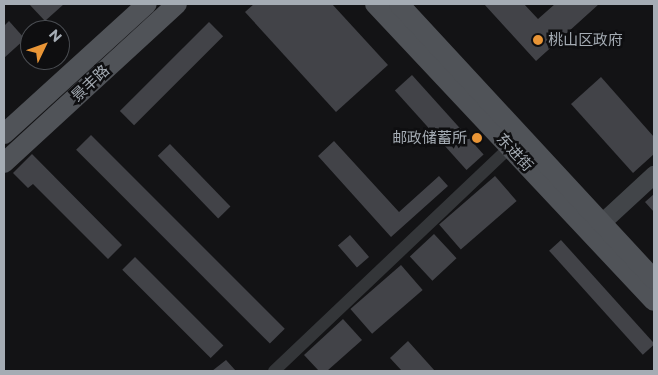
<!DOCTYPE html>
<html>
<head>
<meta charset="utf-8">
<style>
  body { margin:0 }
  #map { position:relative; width:658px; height:375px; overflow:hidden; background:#131315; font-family:Montserrat,"Noto Sans SC",sans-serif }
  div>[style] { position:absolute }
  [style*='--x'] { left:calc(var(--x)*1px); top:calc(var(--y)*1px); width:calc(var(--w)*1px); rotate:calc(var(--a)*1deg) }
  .building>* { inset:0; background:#424348; transform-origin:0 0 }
  .street>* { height:12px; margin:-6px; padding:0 6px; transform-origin:6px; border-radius:6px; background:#343639 }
  .secondary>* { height:18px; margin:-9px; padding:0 9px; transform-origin:9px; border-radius:9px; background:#424549 }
  .primary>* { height:20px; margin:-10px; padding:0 10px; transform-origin:10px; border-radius:10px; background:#505358 }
  .dots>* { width:14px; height:14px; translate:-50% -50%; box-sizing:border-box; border:2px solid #0e0e10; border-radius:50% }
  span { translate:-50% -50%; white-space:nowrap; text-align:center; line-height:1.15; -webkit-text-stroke:5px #0e0e10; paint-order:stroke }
  .poi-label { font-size:15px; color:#a5acb4 }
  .left { translate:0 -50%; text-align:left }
  .right { translate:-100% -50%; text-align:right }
  .street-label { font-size:15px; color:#a5acb4 }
  .frame { position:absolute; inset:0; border:5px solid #a5acb4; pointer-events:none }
  .north { position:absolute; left:20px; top:20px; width:50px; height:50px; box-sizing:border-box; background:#0e0e10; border:1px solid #4a4d52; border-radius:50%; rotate:48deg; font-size:14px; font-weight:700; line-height:20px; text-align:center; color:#a5acb4 }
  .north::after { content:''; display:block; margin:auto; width:18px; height:22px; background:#e99536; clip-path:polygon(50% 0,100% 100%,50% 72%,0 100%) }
</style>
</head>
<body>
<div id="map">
  <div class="building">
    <div style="clip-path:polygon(29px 4px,64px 4px,45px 21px)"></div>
    <div style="clip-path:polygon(254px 4px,332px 4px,388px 65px,336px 112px,245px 12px)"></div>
    <div style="clip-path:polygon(484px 4px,524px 4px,538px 19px,555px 4px,599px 4px,536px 61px)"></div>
    <div style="clip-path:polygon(9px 21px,25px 39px,4px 58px,4px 26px)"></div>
    <div style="left:209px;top:22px;width:20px;height:126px;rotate:45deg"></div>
    <div style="left:412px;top:75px;width:107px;height:23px;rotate:48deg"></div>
    <div style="clip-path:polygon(601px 77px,654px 137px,654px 154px,633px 173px,571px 104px)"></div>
    <div style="left:91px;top:135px;width:274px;height:21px;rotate:45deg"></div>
    <div style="clip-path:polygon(334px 141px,399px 212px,439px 176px,448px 186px,391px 237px,318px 156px)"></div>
    <div style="left:170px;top:144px;width:87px;height:17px;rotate:46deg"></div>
    <div style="clip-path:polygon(32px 154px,122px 245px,108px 259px,33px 184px,28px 188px,13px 173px)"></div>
    <div style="left:495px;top:176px;width:33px;height:74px;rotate:49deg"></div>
    <div style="clip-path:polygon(654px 194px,654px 212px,645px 202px)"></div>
    <div style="left:434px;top:234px;width:33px;height:33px;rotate:47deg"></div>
    <div style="left:350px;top:235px;width:29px;height:16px;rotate:49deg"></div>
    <div style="left:561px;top:240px;width:140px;height:16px;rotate:48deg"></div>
    <div style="left:135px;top:257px;width:125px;height:18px;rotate:45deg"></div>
    <div style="left:401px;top:265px;width:33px;height:67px;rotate:49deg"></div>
    <div style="clip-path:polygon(343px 319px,362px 340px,327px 371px,319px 371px,304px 355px)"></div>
    <div style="clip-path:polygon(408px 341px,435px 371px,402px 371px,390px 358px)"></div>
    <div style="clip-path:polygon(226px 360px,236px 371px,212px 371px)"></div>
  </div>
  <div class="street">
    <div style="--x:274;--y:371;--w:331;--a:-43.5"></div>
  </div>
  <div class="secondary">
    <div style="--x:602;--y:223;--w:71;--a:-42.7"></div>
  </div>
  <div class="primary">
    <div style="--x:375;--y:4;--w:407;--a:46.8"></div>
    <div style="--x:399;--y:4;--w:375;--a:47.2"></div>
    <div style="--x:4;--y:134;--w:193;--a:-42.3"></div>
    <div style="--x:4;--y:163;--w:235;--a:-42.6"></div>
  </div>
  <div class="dots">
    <div style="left:538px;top:40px;background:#e99536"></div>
    <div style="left:477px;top:138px;background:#e99536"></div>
  </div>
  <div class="poi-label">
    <span class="left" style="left:548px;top:40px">桃山区政府</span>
    <span class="right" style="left:467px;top:138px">邮政储蓄所</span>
  </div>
  <div class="street-label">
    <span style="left:90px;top:83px;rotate:-43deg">景丰路</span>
    <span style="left:515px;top:152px;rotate:47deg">东进街</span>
  </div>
  <div class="frame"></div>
  <div class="north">N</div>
</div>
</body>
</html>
